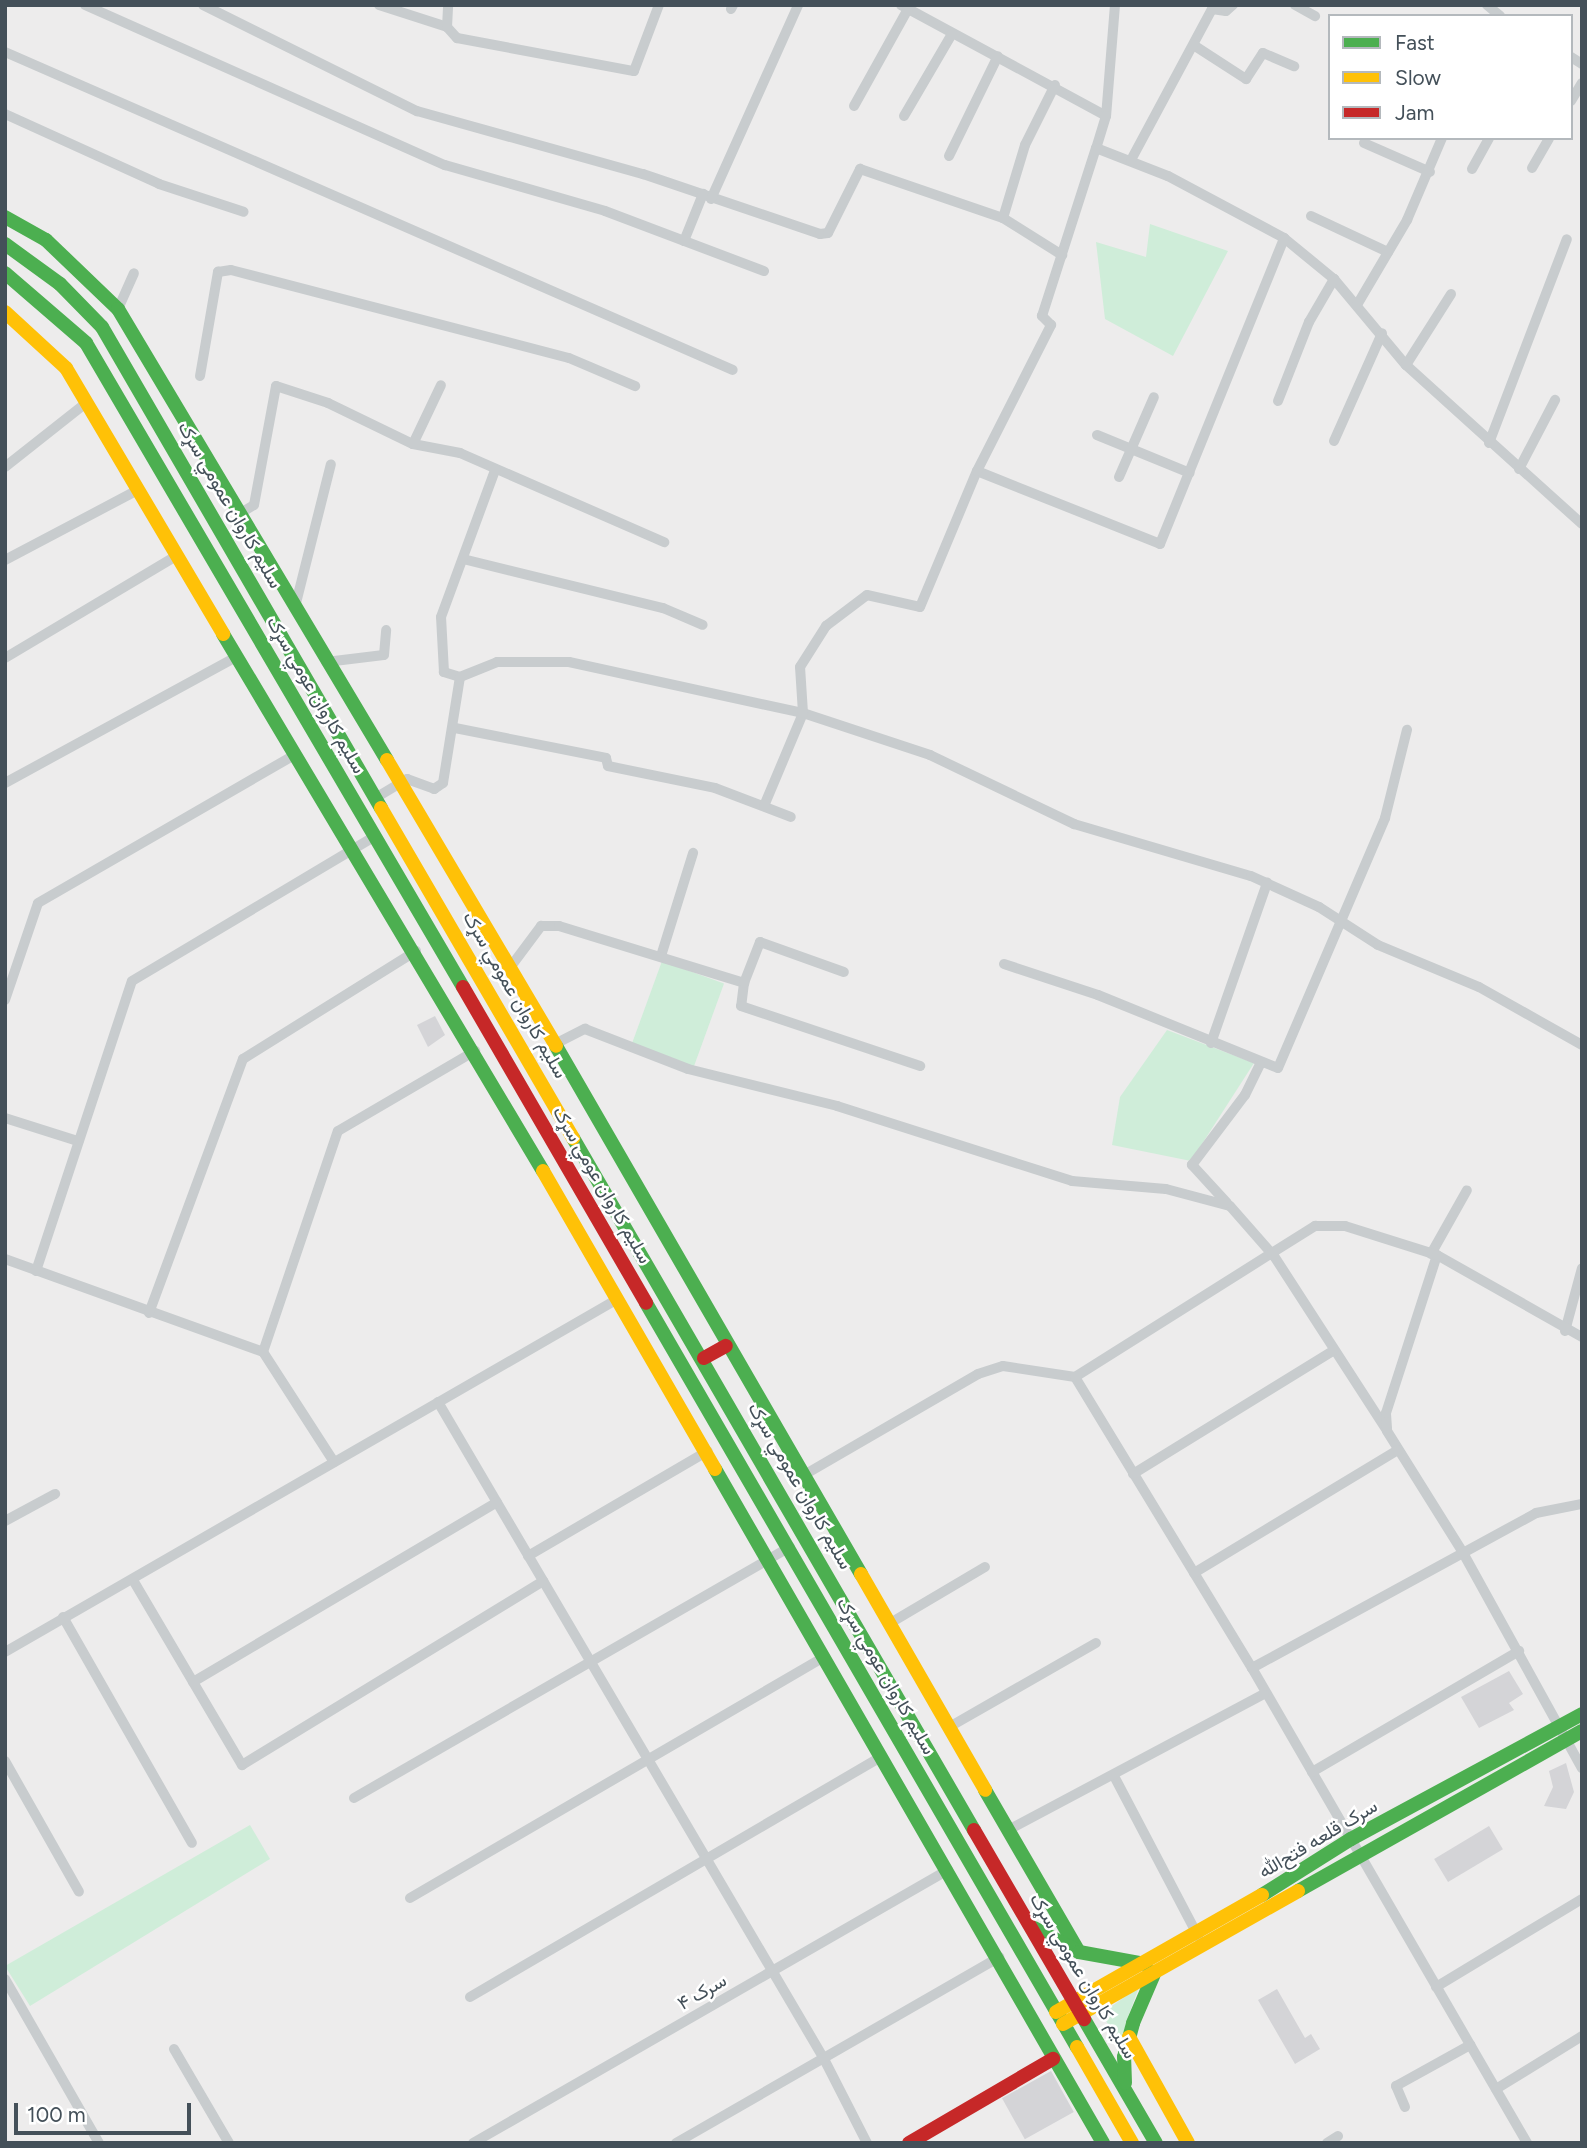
<!DOCTYPE html>
<html>
<head>
<meta charset="utf-8">
<style>
  body { margin:0 }
  #map { position:relative; width:1587px; height:2148px; overflow:hidden; background:#edecec; font-family:Figtree,Vazirmatn,sans-serif }
  div>[style] { position:absolute }
  [style*='--x'] { left:calc(var(--x)*1px); top:calc(var(--y)*1px); width:calc(var(--w)*1px); rotate:calc(var(--a)*1deg) }
  .green>* { inset:0; background:#cfedd9; transform-origin:0 0 }
  .building>* { inset:0; background:#d4d4d7; transform-origin:0 0 }
  .street>* { height:10px; margin:-5px; padding:0 5px; transform-origin:5px; border-radius:5px; background:#c8ccce }
  .fast>* { height:14px; margin:-7px; padding:0 7px; transform-origin:7px; border-radius:7px; background:#4caf50 }
  .slow>* { height:14px; margin:-7px; padding:0 7px; transform-origin:7px; border-radius:7px; background:#ffc107 }
  .jam>* { height:14px; margin:-7px; padding:0 7px; transform-origin:7px; border-radius:7px; background:#c62828 }
  span { translate:-50% -50%; white-space:nowrap; text-align:center; line-height:1.15; -webkit-text-stroke:5px #fff; paint-order:stroke }
  .street-label { font-size:19px; color:#445059 }
  .frame { position:absolute; inset:0; border:7px solid #445059; pointer-events:none }
  .legend { position:absolute; left:1328px; top:14px; width:245px; height:126px; box-sizing:border-box; background:#fff; border:2px solid #b4b9bd; margin:0; padding:9px 12px; list-style:none; font-size:21px; color:#445059 }
  .legend li { display:flex; align-items:center; gap:14px; height:35px }
  .legend b { width:35px; border:2px solid #b4b9bd }
  .scale { position:absolute; left:14px; top:2103px; width:177px; height:32px; box-sizing:border-box; border:4px solid #445059; border-top:0; padding-left:9px; font-size:21px; line-height:24px; white-space:nowrap; color:#445059; -webkit-text-stroke:5px #fff; paint-order:stroke }
</style>
</head>
<body>
<div id="map">
  <div class="green">
    <div style="clip-path:polygon(1150px 224px,1228px 251px,1173px 356px,1105px 319px,1096px 242px,1146px 257px)"></div>
    <div style="left:662px;top:961px;width:66px;height:90px;rotate:20deg"></div>
    <div style="clip-path:polygon(1167px 1030px,1254px 1063px,1191px 1161px,1112px 1145px,1120px 1097px)"></div>
    <div style="clip-path:polygon(250px 1825px,270px 1859px,30px 2006px,5px 1966px)"></div>
    <div style="clip-path:polygon(1139px 1987px,1126px 2022px,1121px 2049px,1102px 2013px)"></div>
  </div>
  <div class="building">
    <div style="clip-path:polygon(435px 1016px,445px 1035px,428px 1047px,417px 1025px)"></div>
    <div style="clip-path:polygon(1509px 1671px,1523px 1694px,1509px 1703px,1514px 1710px,1479px 1728px,1461px 1697px)"></div>
    <div style="clip-path:polygon(1566px 1763px,1574px 1792px,1566px 1809px,1544px 1806px,1553px 1787px,1549px 1771px)"></div>
    <div style="left:1489px;top:1826px;width:27px;height:64px;rotate:59deg"></div>
    <div style="clip-path:polygon(1277px 1989px,1305px 2038px,1311px 2034px,1320px 2049px,1295px 2064px,1258px 2000px)"></div>
    <div style="left:1051px;top:2071px;width:47px;height:56px;rotate:61deg"></div>
  </div>
  <div class="street">
    <div style="--x:85;--y:5;--w:394;--a:24"></div>
    <div style="--x:445;--y:165;--w:166;--a:16"></div>
    <div style="--x:605;--y:211;--w:170;--a:20.7"></div>
    <div style="--x:203;--y:5;--w:239;--a:26.4"></div>
    <div style="--x:417;--y:111;--w:235;--a:15.6"></div>
    <div style="--x:643;--y:174;--w:187;--a:18.7"></div>
    <div style="--x:820;--y:234;--w:8;--a:-7"></div>
    <div style="--x:828;--y:233;--w:72;--a:-63.4"></div>
    <div style="--x:860;--y:169;--w:151;--a:18.9"></div>
    <div style="--x:1003;--y:218;--w:70;--a:32.1"></div>
    <div style="--x:379;--y:5;--w:71;--a:17.9"></div>
    <div style="--x:447;--y:27;--w:15;--a:48"></div>
    <div style="--x:457;--y:38;--w:180;--a:10.6"></div>
    <div style="--x:634;--y:71;--w:71;--a:-69.3"></div>
    <div style="--x:901;--y:5;--w:233;--a:28.4"></div>
    <div style="--x:1115;--y:5;--w:111;--a:94.6"></div>
    <div style="--x:1106;--y:116;--w:34;--a:107"></div>
    <div style="--x:1096;--y:148;--w:77;--a:21.3"></div>
    <div style="--x:1168;--y:176;--w:132;--a:28.1"></div>
    <div style="--x:1284;--y:238;--w:65;--a:39.4"></div>
    <div style="--x:1334;--y:279;--w:112;--a:50.1"></div>
    <div style="--x:1406;--y:365;--w:237;--a:42.1"></div>
    <div style="--x:1295;--y:5;--w:23;--a:29"></div>
    <div style="--x:1487;--y:5;--w:17;--a:40"></div>
    <div style="--x:731;--y:9;--w:4;--a:-63"></div>
    <div style="--x:447;--y:27;--w:22;--a:-87"></div>
    <div style="--x:1195;--y:46;--w:61;--a:32.9"></div>
    <div style="--x:1246;--y:79;--w:31;--a:-57"></div>
    <div style="--x:1263;--y:53;--w:34;--a:23"></div>
    <div style="--x:5;--y:52;--w:794;--a:23.6"></div>
    <div style="--x:1571;--y:57;--w:13;--a:32"></div>
    <div style="--x:1571;--y:101;--w:21;--a:-59"></div>
    <div style="--x:854;--y:106;--w:111;--a:-60.9"></div>
    <div style="--x:5;--y:114;--w:169;--a:24.4"></div>
    <div style="--x:159;--y:184;--w:89;--a:18.2"></div>
    <div style="--x:904;--y:116;--w:95;--a:-59.7"></div>
    <div style="--x:1364;--y:143;--w:72;--a:23.7"></div>
    <div style="--x:949;--y:156;--w:111;--a:-63.9"></div>
    <div style="--x:1131;--y:160;--w:171;--a:-61.8"></div>
    <div style="--x:1212;--y:9;--w:14;--a:8"></div>
    <div style="--x:1226;--y:11;--w:9;--a:-41"></div>
    <div style="--x:1532;--y:168;--w:34;--a:-60"></div>
    <div style="--x:1472;--y:169;--w:35;--a:-61"></div>
    <div style="--x:711;--y:199;--w:213;--a:-65.8"></div>
    <div style="--x:1311;--y:216;--w:85;--a:25.1"></div>
    <div style="--x:1003;--y:218;--w:76;--a:-73.2"></div>
    <div style="--x:1025;--y:145;--w:67;--a:-63.4"></div>
    <div style="--x:684;--y:241;--w:51;--a:-68"></div>
    <div style="--x:1357;--y:305;--w:99;--a:-59.5"></div>
    <div style="--x:1407;--y:220;--w:89;--a:-66.9"></div>
    <div style="--x:118;--y:309;--w:39;--a:-66"></div>
    <div style="--x:1406;--y:365;--w:84;--a:-57.6"></div>
    <div style="--x:200;--y:376;--w:106;--a:-80.2"></div>
    <div style="--x:218;--y:272;--w:13;--a:-9"></div>
    <div style="--x:231;--y:270;--w:349;--a:14.6"></div>
    <div style="--x:569;--y:358;--w:72;--a:23"></div>
    <div style="--x:1278;--y:401;--w:85;--a:-68.6"></div>
    <div style="--x:1309;--y:322;--w:50;--a:-59.8"></div>
    <div style="--x:1097;--y:435;--w:100;--a:22.2"></div>
    <div style="--x:1334;--y:441;--w:118;--a:-66"></div>
    <div style="--x:1489;--y:443;--w:218;--a:-69.1"></div>
    <div style="--x:413;--y:444;--w:65;--a:-64.6"></div>
    <div style="--x:5;--y:467;--w:103;--a:-38.3"></div>
    <div style="--x:1519;--y:469;--w:78;--a:-62.4"></div>
    <div style="--x:977;--y:471;--w:197;--a:21.7"></div>
    <div style="--x:1160;--y:544;--w:330;--a:-67.9"></div>
    <div style="--x:1119;--y:477;--w:87;--a:-66.4"></div>
    <div style="--x:239;--y:514;--w:17;--a:-31"></div>
    <div style="--x:254;--y:505;--w:121;--a:-79.5"></div>
    <div style="--x:276;--y:386;--w:55;--a:18.1"></div>
    <div style="--x:328;--y:403;--w:94;--a:25.8"></div>
    <div style="--x:413;--y:444;--w:48;--a:10.8"></div>
    <div style="--x:460;--y:453;--w:223;--a:23.6"></div>
    <div style="--x:463;--y:559;--w:206;--a:13.8"></div>
    <div style="--x:663;--y:608;--w:43;--a:23"></div>
    <div style="--x:5;--y:560;--w:150;--a:-27.8"></div>
    <div style="--x:295;--y:607;--w:147;--a:-75.9"></div>
    <div style="--x:5;--y:658;--w:199;--a:-30.8"></div>
    <div style="--x:326;--y:662;--w:58;--a:-6.9"></div>
    <div style="--x:384;--y:655;--w:25;--a:-85"></div>
    <div style="--x:460;--y:677;--w:17;--a:-163"></div>
    <div style="--x:444;--y:672;--w:55;--a:-93.1"></div>
    <div style="--x:441;--y:617;--w:157;--a:-69.8"></div>
    <div style="--x:455;--y:728;--w:154;--a:11.2"></div>
    <div style="--x:606;--y:758;--w:8;--a:76"></div>
    <div style="--x:608;--y:766;--w:109;--a:11.6"></div>
    <div style="--x:715;--y:788;--w:81;--a:20.9"></div>
    <div style="--x:5;--y:783;--w:263;--a:-28.6"></div>
    <div style="--x:377;--y:797;--w:35;--a:-31"></div>
    <div style="--x:407;--y:779;--w:29;--a:20"></div>
    <div style="--x:434;--y:789;--w:11;--a:-34"></div>
    <div style="--x:443;--y:783;--w:107;--a:-80.9"></div>
    <div style="--x:460;--y:677;--w:40;--a:-22"></div>
    <div style="--x:497;--y:662;--w:72;--a:0"></div>
    <div style="--x:569;--y:662;--w:239;--a:12.3"></div>
    <div style="--x:803;--y:713;--w:134;--a:18.3"></div>
    <div style="--x:930;--y:755;--w:160;--a:25.6"></div>
    <div style="--x:1074;--y:824;--w:184;--a:16.4"></div>
    <div style="--x:1251;--y:876;--w:75;--a:24.5"></div>
    <div style="--x:1319;--y:907;--w:70;--a:32.8"></div>
    <div style="--x:1378;--y:945;--w:109;--a:22.6"></div>
    <div style="--x:1479;--y:987;--w:118;--a:29.4"></div>
    <div style="--x:764;--y:806;--w:101;--a:-67.2"></div>
    <div style="--x:803;--y:713;--w:46;--a:-93.7"></div>
    <div style="--x:800;--y:667;--w:49;--a:-57.6"></div>
    <div style="--x:826;--y:626;--w:51;--a:-37.1"></div>
    <div style="--x:867;--y:595;--w:54;--a:12.8"></div>
    <div style="--x:920;--y:607;--w:147;--a:-67.3"></div>
    <div style="--x:977;--y:471;--w:164;--a:-63.1"></div>
    <div style="--x:1051;--y:325;--w:13;--a:-135"></div>
    <div style="--x:1042;--y:316;--w:176;--a:-72.2"></div>
    <div style="--x:661;--y:956;--w:108;--a:-72.7"></div>
    <div style="--x:1004;--y:964;--w:99;--a:18.3"></div>
    <div style="--x:1098;--y:995;--w:194;--a:22.1"></div>
    <div style="--x:1278;--y:1068;--w:272;--a:-66.8"></div>
    <div style="--x:1385;--y:818;--w:91;--a:-76"></div>
    <div style="--x:509;--y:969;--w:54;--a:-53.3"></div>
    <div style="--x:541;--y:926;--w:18;--a:0"></div>
    <div style="--x:559;--y:926;--w:194;--a:17.1"></div>
    <div style="--x:744;--y:983;--w:23;--a:97"></div>
    <div style="--x:741;--y:1006;--w:189;--a:18.5"></div>
    <div style="--x:744;--y:983;--w:44;--a:-68.7"></div>
    <div style="--x:760;--y:942;--w:89;--a:19.7"></div>
    <div style="--x:5;--y:1000;--w:102;--a:-71.2"></div>
    <div style="--x:38;--y:903;--w:296;--a:-30"></div>
    <div style="--x:1211;--y:1043;--w:170;--a:-70.7"></div>
    <div style="--x:555;--y:1044;--w:34;--a:-27"></div>
    <div style="--x:585;--y:1029;--w:110;--a:21.2"></div>
    <div style="--x:688;--y:1069;--w:154;--a:13.9"></div>
    <div style="--x:837;--y:1106;--w:247;--a:17.7"></div>
    <div style="--x:1072;--y:1181;--w:94;--a:4.9"></div>
    <div style="--x:1166;--y:1189;--w:66;--a:14.9"></div>
    <div style="--x:1230;--y:1206;--w:67;--a:48.7"></div>
    <div style="--x:1274;--y:1256;--w:208;--a:57.1"></div>
    <div style="--x:1387;--y:1431;--w:142;--a:58"></div>
    <div style="--x:1462;--y:1551;--w:248;--a:61.1"></div>
    <div style="--x:5;--y:1118;--w:77;--a:17.5"></div>
    <div style="--x:1227;--y:1203;--w:52;--a:-132.6"></div>
    <div style="--x:1192;--y:1165;--w:88;--a:-52.9"></div>
    <div style="--x:1245;--y:1095;--w:34;--a:-64"></div>
    <div style="--x:1431;--y:1254;--w:73;--a:-60.6"></div>
    <div style="--x:5;--y:1259;--w:274;--a:19.8"></div>
    <div style="--x:36;--y:1271;--w:305;--a:-71.7"></div>
    <div style="--x:132;--y:981;--w:283;--a:-30.8"></div>
    <div style="--x:149;--y:1313;--w:271;--a:-69.7"></div>
    <div style="--x:243;--y:1059;--w:204;--a:-32"></div>
    <div style="--x:1565;--y:1331;--w:65;--a:-74.9"></div>
    <div style="--x:1075;--y:1377;--w:341;--a:58.7"></div>
    <div style="--x:1252;--y:1668;--w:549;--a:59.93"></div>
    <div style="--x:438;--y:1402;--w:762;--a:59.56"></div>
    <div style="--x:824;--y:2059;--w:94;--a:62.9"></div>
    <div style="--x:1387;--y:1428;--w:15;--a:-94"></div>
    <div style="--x:1386;--y:1413;--w:166;--a:-72.1"></div>
    <div style="--x:334;--y:1462;--w:131;--a:-122.8"></div>
    <div style="--x:263;--y:1352;--w:233;--a:-71.3"></div>
    <div style="--x:338;--y:1131;--w:159;--a:-30.3"></div>
    <div style="--x:1133;--y:1474;--w:235;--a:-31.6"></div>
    <div style="--x:804;--y:1475;--w:201;--a:-30.1"></div>
    <div style="--x:978;--y:1374;--w:26;--a:-18"></div>
    <div style="--x:1003;--y:1366;--w:73;--a:8.7"></div>
    <div style="--x:1075;--y:1377;--w:284;--a:-32.2"></div>
    <div style="--x:1315;--y:1226;--w:30;--a:0"></div>
    <div style="--x:1345;--y:1226;--w:96;--a:17.5"></div>
    <div style="--x:1437;--y:1255;--w:167;--a:29.5"></div>
    <div style="--x:5;--y:1521;--w:57;--a:-28.4"></div>
    <div style="--x:528;--y:1556;--w:208;--a:-30.3"></div>
    <div style="--x:1194;--y:1573;--w:238;--a:-31.1"></div>
    <div style="--x:133;--y:1580;--w:215;--a:59.5"></div>
    <div style="--x:242;--y:1765;--w:353;--a:-31.4"></div>
    <div style="--x:63;--y:1617;--w:260;--a:60.3"></div>
    <div style="--x:892;--y:1622;--w:108;--a:-30.6"></div>
    <div style="--x:5;--y:1652;--w:705;--a:-29.95"></div>
    <div style="--x:1252;--y:1668;--w:324;--a:-28.6"></div>
    <div style="--x:1536;--y:1513;--w:47;--a:-11.1"></div>
    <div style="--x:193;--y:1682;--w:353;--a:-30.6"></div>
    <div style="--x:951;--y:1726;--w:167;--a:-29.8"></div>
    <div style="--x:5;--y:1761;--w:150;--a:60.5"></div>
    <div style="--x:1312;--y:1772;--w:240;--a:-30.3"></div>
    <div style="--x:1114;--y:1776;--w:181;--a:62.3"></div>
    <div style="--x:354;--y:1798;--w:503;--a:-29.93"></div>
    <div style="--x:1012;--y:1828;--w:285;--a:-28"></div>
    <div style="--x:410;--y:1898;--w:480;--a:-30.2"></div>
    <div style="--x:5;--y:1979;--w:189;--a:60.2"></div>
    <div style="--x:1436;--y:1987;--w:170;--a:-31.1"></div>
    <div style="--x:470;--y:1997;--w:477;--a:-30.3"></div>
    <div style="--x:174;--y:2049;--w:109;--a:59.7"></div>
    <div style="--x:1496;--y:2089;--w:101;--a:-31.6"></div>
    <div style="--x:1405;--y:2107;--w:23;--a:-113"></div>
    <div style="--x:1396;--y:2086;--w:85;--a:-29"></div>
    <div style="--x:473;--y:2143;--w:548;--a:-29.89"></div>
    <div style="--x:676;--y:2143;--w:373;--a:-29.9"></div>
    <div style="--x:1327;--y:2143;--w:13;--a:-32"></div>
  </div>
  <div class="fast">
    <div style="--x:5;--y:217;--w:47;--a:29.3"></div>
    <div style="--x:46;--y:240;--w:100;--a:43.8"></div>
    <div style="--x:118;--y:309;--w:525;--a:59.19"></div>
    <div style="--x:5;--y:244;--w:68;--a:36"></div>
    <div style="--x:60;--y:284;--w:60;--a:45.7"></div>
    <div style="--x:102;--y:327;--w:556;--a:59.88"></div>
    <div style="--x:5;--y:273;--w:107;--a:40.8"></div>
    <div style="--x:86;--y:343;--w:746;--a:59.66"></div>
    <div style="--x:223;--y:634;--w:625;--a:59.21"></div>
    <div style="--x:556;--y:1046;--w:610;--a:59.99"></div>
    <div style="--x:573;--y:1138;--w:800;--a:59.91"></div>
    <div style="--x:646;--y:1303;--w:860;--a:59.92"></div>
    <div style="--x:715;--y:1469;--w:778;--a:60.07"></div>
    <div style="--x:985;--y:1790;--w:187;--a:59.9"></div>
    <div style="--x:1298;--y:1891;--w:326;--a:-29.4"></div>
    <div style="--x:1262;--y:1895;--w:105;--a:-32.2"></div>
    <div style="--x:1351;--y:1839;--w:263;--a:-28.4"></div>
    <div style="--x:1034;--y:1928;--w:51;--a:28.1"></div>
    <div style="--x:1079;--y:1952;--w:68;--a:10.2"></div>
    <div style="--x:1084;--y:2019;--w:143;--a:59.9"></div>
    <div style="--x:1125;--y:2083;--w:26;--a:-92"></div>
    <div style="--x:1124;--y:2057;--w:35;--a:-75"></div>
    <div style="--x:1133;--y:2023;--w:53;--a:-66.8"></div>
  </div>
  <div class="slow">
    <div style="--x:5;--y:312;--w:83;--a:42.6"></div>
    <div style="--x:66;--y:368;--w:309;--a:59.4"></div>
    <div style="--x:387;--y:760;--w:332;--a:59.4"></div>
    <div style="--x:381;--y:808;--w:382;--a:59.8"></div>
    <div style="--x:543;--y:1171;--w:344;--a:60"></div>
    <div style="--x:861;--y:1574;--w:249;--a:60.1"></div>
    <div style="--x:1056;--y:2012;--w:237;--a:-29.6"></div>
    <div style="--x:1063;--y:2024;--w:270;--a:-29.5"></div>
    <div style="--x:1129;--y:2037;--w:121;--a:60.9"></div>
    <div style="--x:1077;--y:2047;--w:111;--a:60.2"></div>
  </div>
  <div class="jam">
    <div style="--x:463;--y:987;--w:365;--a:59.9"></div>
    <div style="--x:704;--y:1358;--w:25;--a:-29"></div>
    <div style="--x:974;--y:1830;--w:219;--a:59.8"></div>
    <div style="--x:909;--y:2143;--w:167;--a:-30.3"></div>
  </div>
  <div class="street-label">
    <span style="left:230px;top:505px;rotate:60deg">سلیم کاروان عمومي سړک</span>
    <span style="left:316px;top:695px;rotate:60deg">سلیم کاروان عومي سړک</span>
    <span style="left:515px;top:995px;rotate:60deg">سلیم کاروان عمومي سړک</span>
    <span style="left:602px;top:1185px;rotate:60deg">سلیم کاروان عومي سړک</span>
    <span style="left:800px;top:1486px;rotate:60deg">سلیم کاروان عمومي سړک</span>
    <span style="left:886px;top:1676px;rotate:60deg">سلیم کاروان عومي سړک</span>
    <span style="left:1318px;top:1839px;rotate:-31deg">سرک قلعه فتح‌الله</span>
    <span style="left:1083px;top:1976px;rotate:59deg">سلیم کاروان عمومي سړک</span>
    <span style="left:702px;top:1992px;rotate:-30deg">سرک ۴</span>
  </div>
  <div class="frame"></div>
  <ul class="legend">
  <li><b style="height:9px;background:#4caf50"></b>Fast</li>
  <li><b style="height:9px;background:#ffc107"></b>Slow</li>
  <li><b style="height:9px;background:#c62828"></b>Jam</li>
  </ul>
  <div class="scale">100 m</div>
</div>
</body>
</html>
